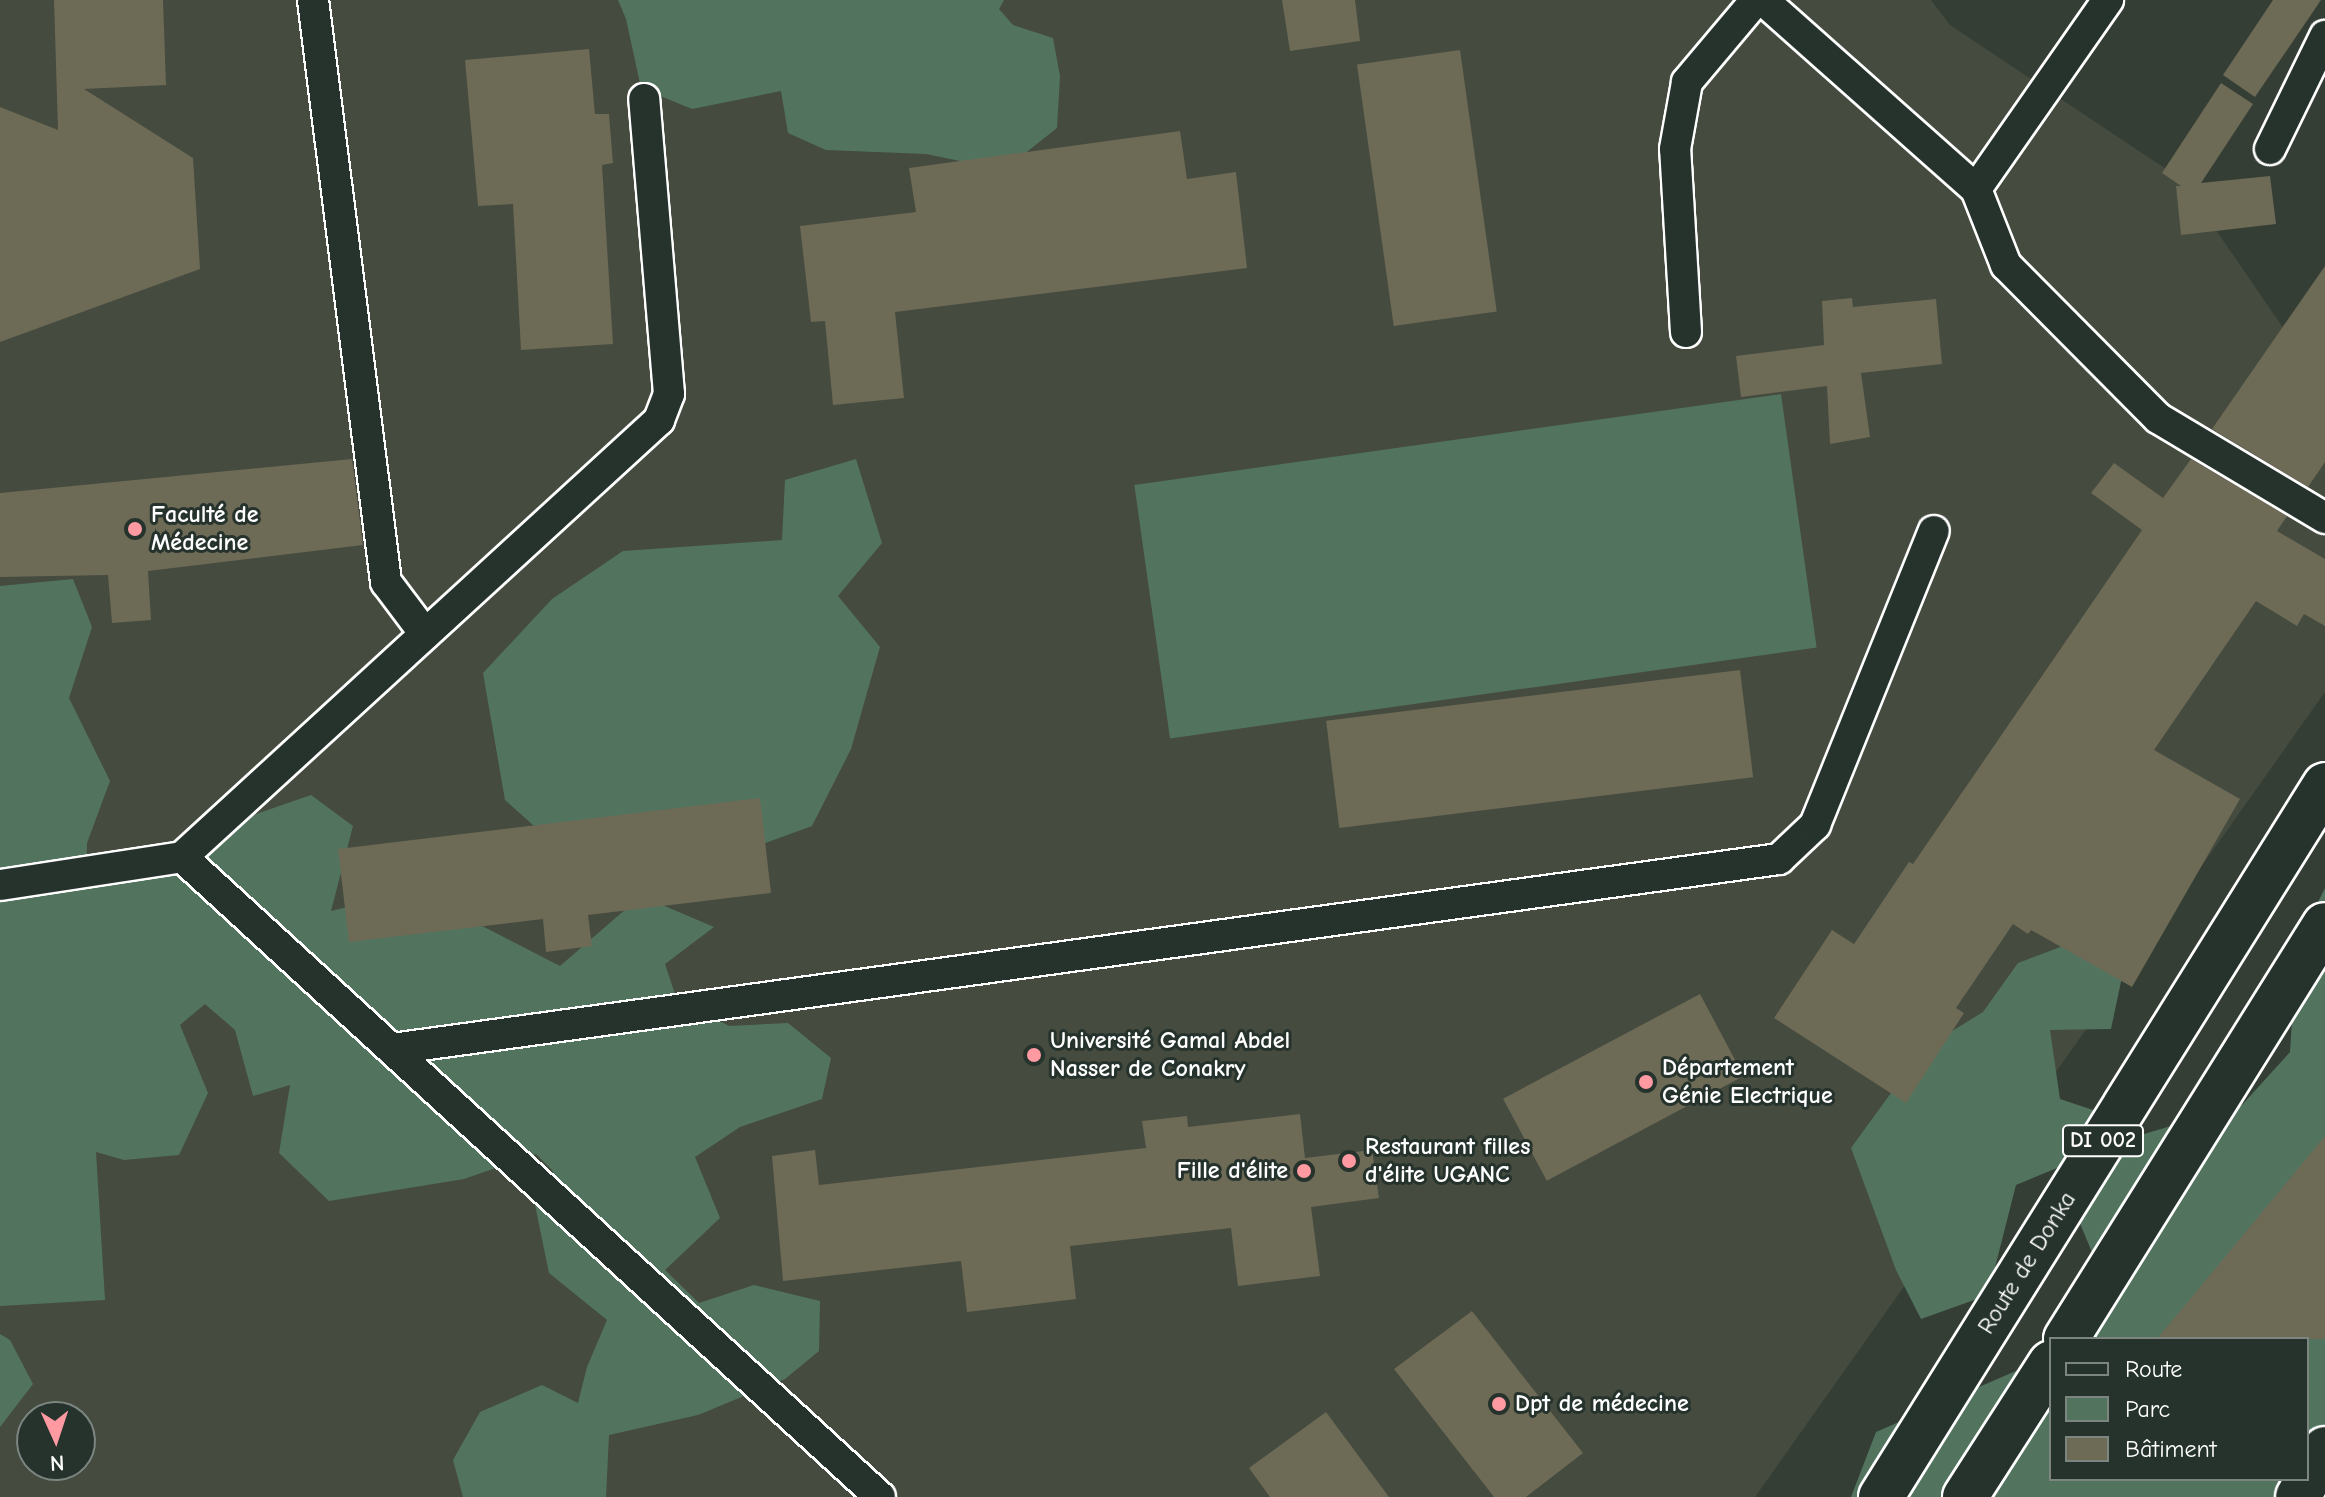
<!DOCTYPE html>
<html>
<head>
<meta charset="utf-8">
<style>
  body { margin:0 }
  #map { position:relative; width:2325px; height:1497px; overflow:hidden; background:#343e35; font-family:"Comic Neue",sans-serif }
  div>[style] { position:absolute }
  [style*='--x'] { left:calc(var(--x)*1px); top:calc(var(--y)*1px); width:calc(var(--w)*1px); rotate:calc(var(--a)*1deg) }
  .built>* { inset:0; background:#454b3f }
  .green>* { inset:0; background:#52745f; transform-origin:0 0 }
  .building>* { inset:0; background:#6d6a56; transform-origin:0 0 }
  .roads { filter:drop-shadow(2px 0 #fff) drop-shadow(-2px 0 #fff) drop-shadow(0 2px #fff) drop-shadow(0 -2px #fff) }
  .lane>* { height:30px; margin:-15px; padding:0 15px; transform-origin:15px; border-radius:15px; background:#26332d }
  .street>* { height:44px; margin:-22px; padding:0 22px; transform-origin:22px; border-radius:22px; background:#26332d }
  .primary>* { height:44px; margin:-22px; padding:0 22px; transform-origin:22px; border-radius:22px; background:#26332d }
  .dots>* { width:22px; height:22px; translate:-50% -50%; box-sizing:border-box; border:4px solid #26332d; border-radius:50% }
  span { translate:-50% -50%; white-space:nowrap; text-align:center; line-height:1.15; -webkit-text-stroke:6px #26332d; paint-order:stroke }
  .shield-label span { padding:2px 6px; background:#26332d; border:2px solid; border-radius:6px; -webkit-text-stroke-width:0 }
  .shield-label { font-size:22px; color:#fff; font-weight:700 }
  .poi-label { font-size:24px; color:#fff; font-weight:700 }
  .left { translate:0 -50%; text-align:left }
  .right { translate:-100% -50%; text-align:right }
  .street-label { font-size:24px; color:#fff }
  .legend { position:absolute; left:2049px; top:1337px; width:260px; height:144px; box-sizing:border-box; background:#26332d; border:2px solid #7d8581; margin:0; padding:10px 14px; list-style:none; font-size:24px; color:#fff }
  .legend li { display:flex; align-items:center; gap:16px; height:40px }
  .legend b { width:40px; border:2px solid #7d8581 }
  .north { position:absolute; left:16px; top:1401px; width:80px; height:80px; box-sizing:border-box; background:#26332d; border:2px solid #7d8581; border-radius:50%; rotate:177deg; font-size:22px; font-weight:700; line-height:32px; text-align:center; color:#fff }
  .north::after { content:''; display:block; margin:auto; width:28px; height:36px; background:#ff9aa2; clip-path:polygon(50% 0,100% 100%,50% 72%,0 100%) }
</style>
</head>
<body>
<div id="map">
  <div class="built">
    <div style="clip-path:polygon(evenodd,0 0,1931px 0,1950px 25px,2181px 179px,2325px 389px,2325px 692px,1755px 1497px,0 1497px,0 0,32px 1417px,80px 1417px,80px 1465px,32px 1465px,32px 1417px)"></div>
  </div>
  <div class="green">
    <div style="clip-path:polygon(618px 0,1004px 0,999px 9px,1013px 25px,1053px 38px,1060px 76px,1057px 128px,1004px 170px,926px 154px,826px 150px,788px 133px,781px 91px,692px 109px,641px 88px,626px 19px)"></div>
    <div style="left:1781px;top:394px;width:256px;height:653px;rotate:82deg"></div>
    <div style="clip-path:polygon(856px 459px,882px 543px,838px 596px,880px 647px,851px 749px,812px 826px,710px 863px,570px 858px,505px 800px,483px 673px,552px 599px,623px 551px,782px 540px,785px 480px)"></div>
    <div style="clip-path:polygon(73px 579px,92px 627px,69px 698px,110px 781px,87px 843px,86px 887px,210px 830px,311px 795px,353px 826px,331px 911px,404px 894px,445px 907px,560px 966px,641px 896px,714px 927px,665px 964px,676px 997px,729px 1026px,788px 1023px,831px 1058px,822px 1099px,740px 1127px,695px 1157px,720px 1218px,665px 1270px,699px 1303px,754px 1285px,820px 1301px,819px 1351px,785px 1379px,698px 1415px,609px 1435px,606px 1497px,463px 1497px,453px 1460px,480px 1412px,542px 1385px,578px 1403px,587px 1367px,607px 1320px,549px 1273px,534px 1200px,553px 1171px,536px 1154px,464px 1179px,329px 1201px,279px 1153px,290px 1085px,253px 1096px,235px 1030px,205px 1004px,180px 1025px,208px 1093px,179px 1155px,124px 1160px,96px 1152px,105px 1300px,0 1306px,0 586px)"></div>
    <div style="clip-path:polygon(2325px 888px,2325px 1497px,1851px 1497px,1876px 1432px,2018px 1370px,2051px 1340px,2051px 1479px,2307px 1479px,2307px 1339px,2052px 1339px,2096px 1262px,2057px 1168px,2016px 1185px,1988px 1295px,1921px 1319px,1896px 1270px,1851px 1148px,1923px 1049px,1983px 1012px,2018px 963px,2105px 930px,2130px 939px,2111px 1029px,2050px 1030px,2060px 1099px,2093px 1110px,2117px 1142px,2242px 1105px,2290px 1052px,2297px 944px)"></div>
    <div style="clip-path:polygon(0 1334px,10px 1340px,33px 1384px,0 1427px)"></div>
  </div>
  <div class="building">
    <div style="clip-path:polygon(54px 0,163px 0,166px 85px,84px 89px,193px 158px,200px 269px,0 342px,0 107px,58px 130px)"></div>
    <div style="clip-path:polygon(1282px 0,1355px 0,1360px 41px,1290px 51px)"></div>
    <div style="clip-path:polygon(2273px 0,2321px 0,2255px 97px,2223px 75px)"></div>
    <div style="clip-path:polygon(589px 49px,595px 114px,609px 114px,613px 163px,602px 165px,613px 344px,521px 350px,513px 204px,478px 206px,465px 60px)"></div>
    <div style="left:1460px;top:50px;width:264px;height:104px;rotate:82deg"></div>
    <div style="clip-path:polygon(2221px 83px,2253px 104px,2201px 183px,2270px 176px,2276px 224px,2181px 235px,2176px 186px,2181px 186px,2162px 173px)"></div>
    <div style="clip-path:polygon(1180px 131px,1187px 179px,1236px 172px,1247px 268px,895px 312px,904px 398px,833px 405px,825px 321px,811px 322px,800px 226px,916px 212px,909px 168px)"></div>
    <div style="clip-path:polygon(2325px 266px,2325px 462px,2308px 487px,2212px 429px)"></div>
    <div style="clip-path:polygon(1852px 298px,1853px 307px,1936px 299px,1942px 364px,1861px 373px,1870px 437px,1830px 444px,1827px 386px,1741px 397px,1736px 356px,1824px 345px,1822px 301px)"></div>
    <div style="clip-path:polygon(352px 459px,363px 545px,148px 571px,151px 620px,112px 623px,108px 575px,0 577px,0 493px)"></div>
    <div style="clip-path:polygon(2191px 459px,2287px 516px,2277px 531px,2325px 559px,2325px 626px,2304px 614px,2297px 626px,2256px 601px,2154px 750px,2240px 799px,2132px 987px,2031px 930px,2028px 934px,2013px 924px,1956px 1008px,1964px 1013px,1906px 1103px,1774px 1018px,1832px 930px,1854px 944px,1909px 862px,1913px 864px,2142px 530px,2091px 493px,2114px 463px,2163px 498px)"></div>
    <div style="left:1740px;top:670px;width:108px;height:417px;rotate:83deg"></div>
    <div style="clip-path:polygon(760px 798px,771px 893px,588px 915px,592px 946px,546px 952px,543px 919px,349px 942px,338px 849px)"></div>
    <div style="left:1700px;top:994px;width:93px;height:223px;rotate:62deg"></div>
    <div style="clip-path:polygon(1300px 1114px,1305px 1158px,1372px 1150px,1379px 1198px,1311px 1207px,1320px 1276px,1238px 1286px,1231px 1228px,1070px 1246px,1076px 1299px,967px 1312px,961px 1261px,783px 1281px,772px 1156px,815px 1150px,819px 1185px,1146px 1148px,1142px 1121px,1187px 1116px,1188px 1127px)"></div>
    <div style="clip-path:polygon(2325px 1136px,2325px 1339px,2157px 1339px)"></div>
    <div style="clip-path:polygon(1472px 1311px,1583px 1453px,1526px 1497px,1494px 1497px,1394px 1369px)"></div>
    <div style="clip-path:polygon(1326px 1412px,1389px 1497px,1270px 1497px,1249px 1468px)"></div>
  </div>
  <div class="roads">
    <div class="lane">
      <div style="--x:313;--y:0;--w:587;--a:82.85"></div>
      <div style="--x:386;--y:582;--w:65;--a:53.1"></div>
      <div style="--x:1763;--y:0;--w:285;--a:41.6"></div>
      <div style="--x:1976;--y:189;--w:82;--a:68.5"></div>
      <div style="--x:2006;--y:265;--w:216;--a:45.2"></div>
      <div style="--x:2158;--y:418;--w:195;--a:30.9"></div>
      <div style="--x:2270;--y:149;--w:126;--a:-64"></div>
      <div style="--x:1976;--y:189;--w:231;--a:-55.1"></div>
      <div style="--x:1686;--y:332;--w:183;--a:-93.4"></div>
      <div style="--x:1675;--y:149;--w:68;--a:-79.8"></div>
      <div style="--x:1687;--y:82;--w:107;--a:-49.9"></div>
      <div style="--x:182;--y:857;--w:647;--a:-42.49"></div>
      <div style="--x:659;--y:420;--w:28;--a:-69"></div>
      <div style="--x:669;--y:394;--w:296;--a:-94.8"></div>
      <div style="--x:0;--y:885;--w:184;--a:-8.7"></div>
      <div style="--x:182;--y:857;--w:947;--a:42.52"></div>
      <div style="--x:392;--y:1049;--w:1400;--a:-7.8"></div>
      <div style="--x:1779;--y:859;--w:50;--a:-43.4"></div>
      <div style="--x:1815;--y:825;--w:317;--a:-68"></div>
    </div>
    <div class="street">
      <div style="--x:2298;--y:1497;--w:55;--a:-60.6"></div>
    </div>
    <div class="primary">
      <div style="--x:2066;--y:1339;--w:488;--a:-58"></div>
      <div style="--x:1881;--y:1497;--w:839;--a:-58.05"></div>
      <div style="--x:1965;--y:1497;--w:159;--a:-57.3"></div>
    </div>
  </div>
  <div class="dots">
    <div style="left:135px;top:529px;background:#ff9aa2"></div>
    <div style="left:1034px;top:1055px;background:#ff9aa2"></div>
    <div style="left:1646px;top:1082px;background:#ff9aa2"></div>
    <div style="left:1349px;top:1161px;background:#ff9aa2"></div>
    <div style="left:1304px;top:1171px;background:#ff9aa2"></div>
    <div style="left:1499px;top:1404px;background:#ff9aa2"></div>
  </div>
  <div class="shield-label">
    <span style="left:2103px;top:1141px">DI 002</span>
  </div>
  <div class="poi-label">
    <span class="left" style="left:151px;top:529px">Faculté de<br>Médecine</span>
    <span class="left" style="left:1050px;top:1055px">Université Gamal Abdel<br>Nasser de Conakry</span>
    <span class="left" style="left:1662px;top:1082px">Département<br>Génie Electrique</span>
    <span class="left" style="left:1365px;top:1161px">Restaurant filles<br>d'élite UGANC</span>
    <span class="right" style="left:1288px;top:1171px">Fille d'élite</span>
    <span class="left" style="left:1515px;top:1404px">Dpt de médecine</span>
  </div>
  <div class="street-label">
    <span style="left:2027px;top:1263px;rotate:-58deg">Route de Donka</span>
  </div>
  <ul class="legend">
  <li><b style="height:10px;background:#26332d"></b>Route</li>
  <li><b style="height:22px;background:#52745f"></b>Parc</li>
  <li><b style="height:22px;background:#6d6a56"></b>Bâtiment</li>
  </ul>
  <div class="north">N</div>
</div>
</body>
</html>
